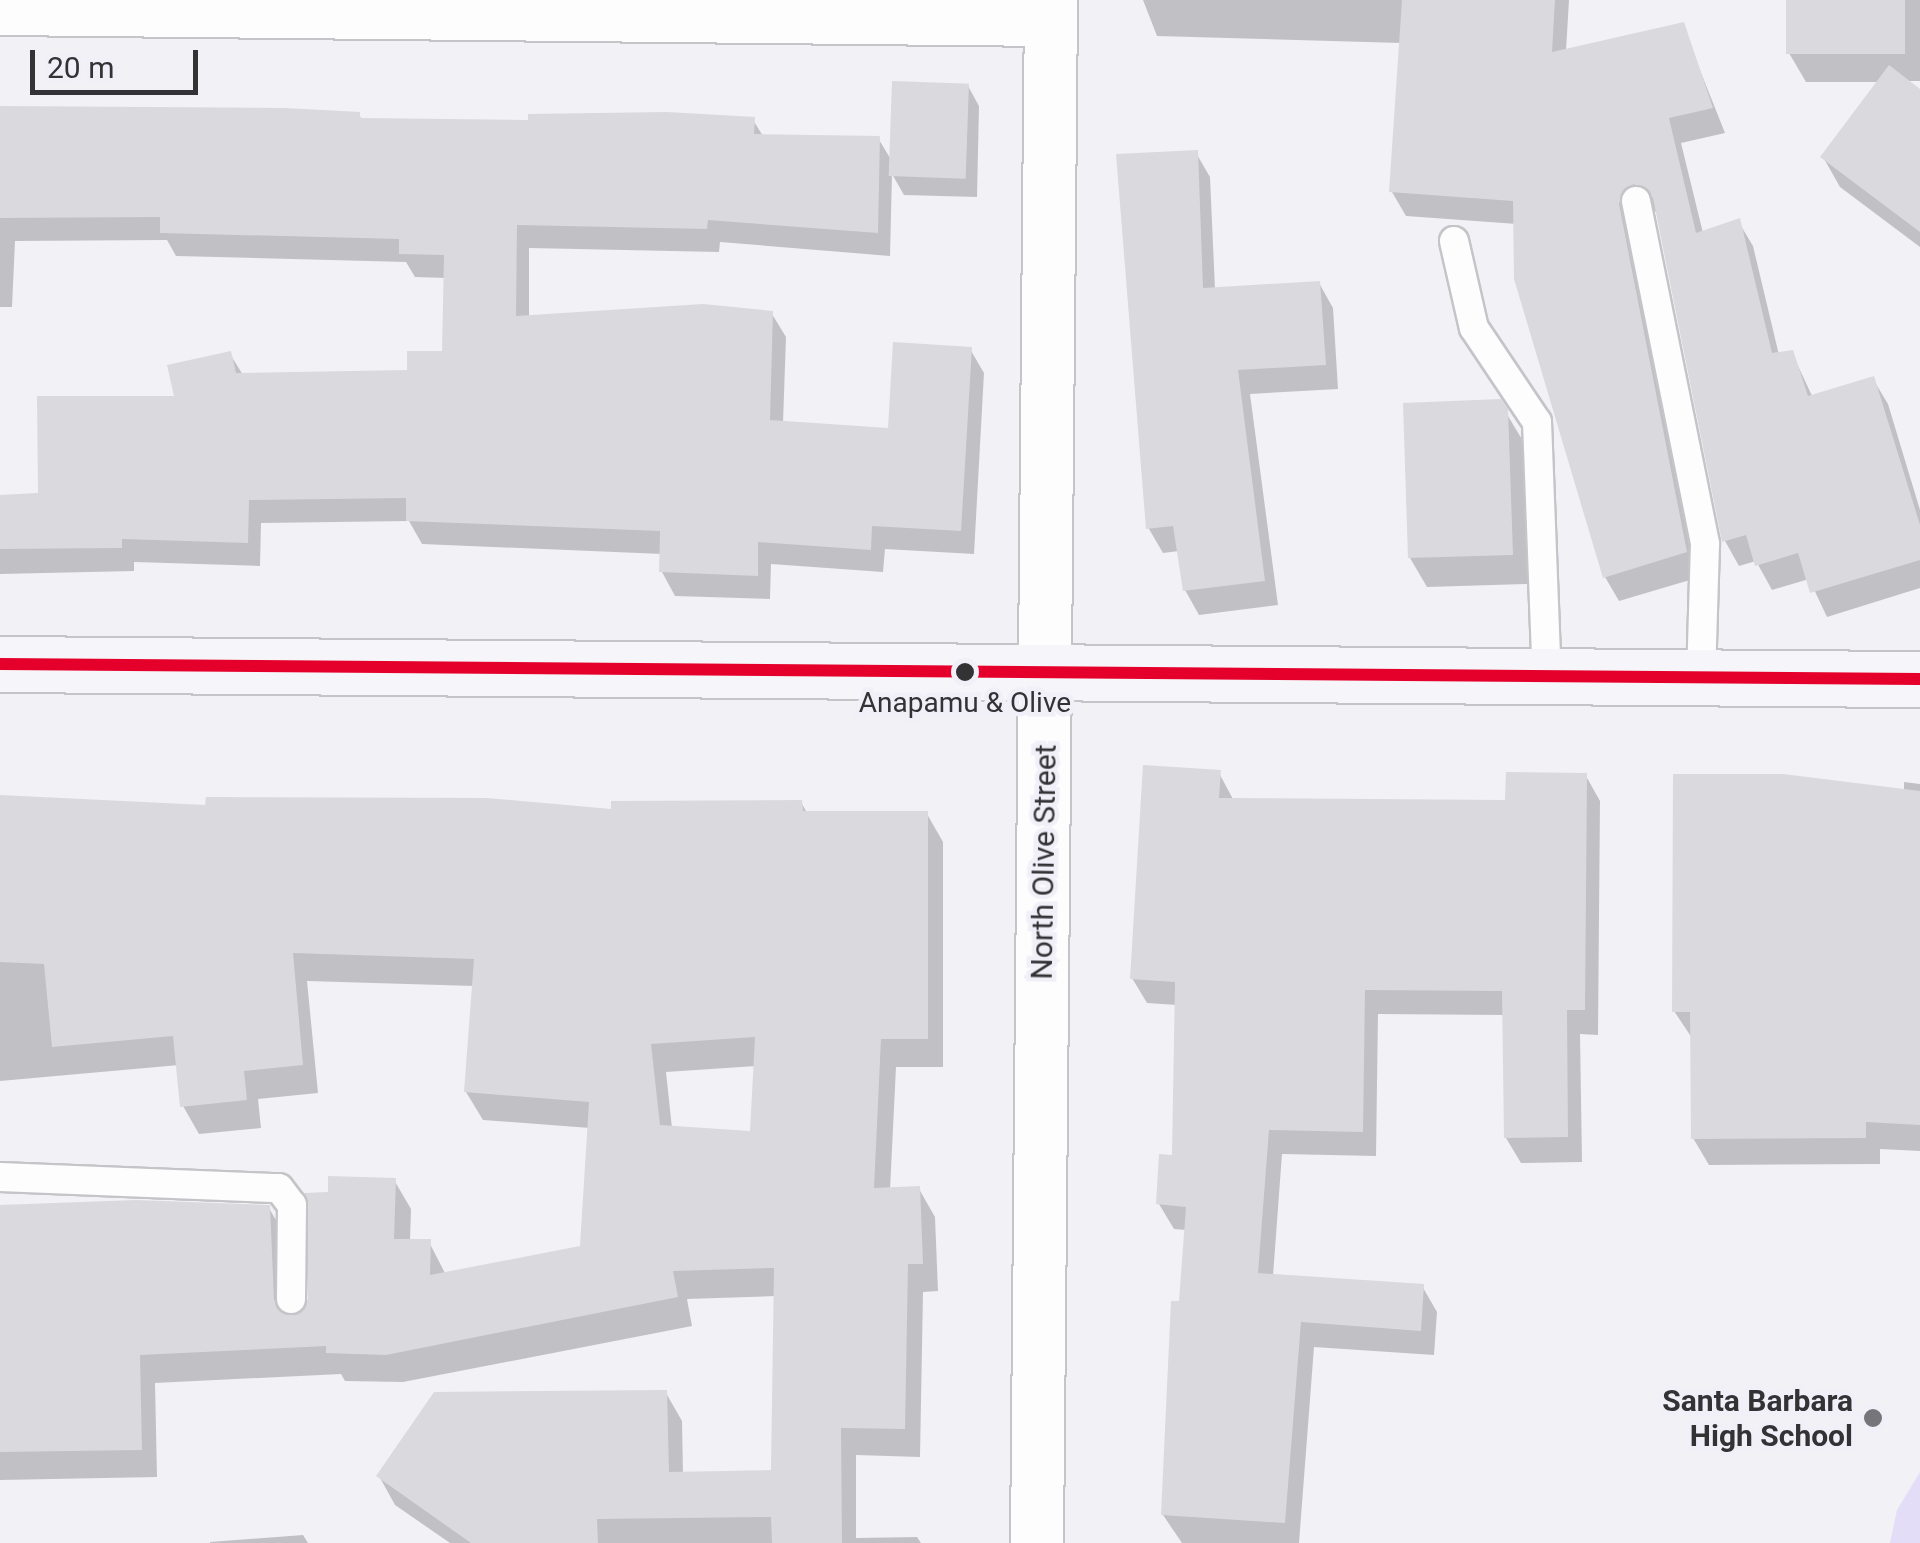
<!DOCTYPE html>
<html>
<head>
<meta charset="utf-8">
<style>
  body { margin:0 }
  #map { position:relative; width:1920px; height:1543px; overflow:hidden; background:#f2f1f6; font-family:Roboto,sans-serif }
  div>[style] { position:absolute }
  [style*='--x'] { left:calc(var(--x)*1px); top:calc(var(--y)*1px); width:calc(var(--w)*1px); rotate:calc(var(--a)*1deg) }
  .green>* { inset:0; background:#e3ddf7 }
  .shadow>* { inset:0; background:#0003 }
  .building>* { inset:0; background:#dad9dd; transform-origin:0 0 }
  .roads { filter:drop-shadow(2px 0 #c5c4c8) drop-shadow(-2px 0 #c5c4c8) drop-shadow(0 2px #c5c4c8) drop-shadow(0 -2px #c5c4c8) }
  .service>* { height:28px; margin:-14px; padding:0 14px; transform-origin:14px; border-radius:14px; background:#fdfdfe }
  .minor>* { height:52px; margin:-26px; padding:0 26px; transform-origin:26px; border-radius:26px; background:#fdfdfe }
  .secondary>* { height:55px; margin:-27.5px; padding:0 27.5px; transform-origin:27.5px; border-radius:27.5px; background:#f6f5f9 }
  .bus-1>* { height:12px; margin:-6px; padding:0 6px; transform-origin:6px; border-radius:6px; background:#e4002b }
  .dots>* { width:28px; height:28px; translate:-50% -50%; box-sizing:border-box; border:5px solid #f1eff8; border-radius:50% }
  span { translate:-50% -50%; white-space:nowrap; text-align:center; line-height:1.15; -webkit-text-stroke:9px #f1eff8; paint-order:stroke }
  .bus-label { font-size:28px; color:#333235 }
  .street-label { font-size:30px; color:#333235 }
  .poi-label { font-size:30px; color:#333235; font-weight:700 }
  .right { translate:-100% -50%; text-align:right }
  .scale { position:absolute; left:30px; top:50px; width:168px; height:45px; box-sizing:border-box; border:5px solid #333235; border-top:0; padding-left:12px; font-size:30px; line-height:35px; white-space:nowrap; color:#333235; -webkit-text-stroke:8px #f1eff8; paint-order:stroke }
</style>
</head>
<body>
<div id="map">
  <div class="green">
    <div style="clip-path:polygon(1920px 1472px,1920px 1543px,1890px 1543px,1897px 1510px)"></div>
  </div>
  <div class="shadow">
    <div style="clip-path:polygon(1143px 0,1569px 0,1566px 51px,1682px 25px,1725px 133px,1681px 143px,1703px 233px,1738px 221px,1753px 246px,1779px 355px,1792px 353px,1813px 398px,1873px 379px,1888px 404px,1920px 510px,1920px 588px,1827px 617px,1809px 579px,1772px 590px,1756px 561px,1739px 566px,1725px 541px,1659px 214px,1649px 207px,1700px 577px,1619px 601px,1605px 577px,1517px 224px,1406px 216px,1392px 192px,1401px 43px,1157px 36px)"></div>
    <div style="clip-path:polygon(1789px 0,1920px 0,1920px 81px,1906px 81px,1920px 92px,1920px 247px,1840px 187px,1823px 157px,1880px 82px,1806px 82px,1789px 53px)"></div>
    <div style="clip-path:polygon(968px 86px,979px 106px,977px 197px,904px 195px,892px 174px,890px 256px,720px 242px,719px 252px,529px 248px,529px 317px,772px 314px,786px 337px,783px 423px,891px 431px,970px 349px,984px 373px,974px 554px,885px 549px,883px 572px,771px 564px,770px 599px,675px 596px,662px 572px,662px 554px,422px 544px,409px 521px,261px 523px,260px 566px,134px 562px,134px 571px,0 574px,0 497px,40px 496px,230px 354px,243px 375px,410px 372px,444px 354px,446px 278px,415px 277px,406px 262px,176px 256px,167px 240px,15px 241px,12px 307px,0 307px,0 107px,359px 114px,362px 121px,753px 120px,763px 136px,878px 138px,893px 163px)"></div>
    <div style="clip-path:polygon(1196px 153px,1210px 177px,1215px 289px,1319px 283px,1333px 308px,1338px 389px,1250px 394px,1278px 605px,1199px 615px,1185px 590px,1179px 551px,1163px 553px,1149px 529px)"></div>
    <div style="clip-path:polygon(1505px 411px,1523px 441px,1528px 584px,1427px 587px,1410px 558px)"></div>
    <div style="clip-path:polygon(1219px 773px,1234px 801px,1508px 802px,1586px 776px,1600px 801px,1598px 1035px,1580px 1034px,1582px 1162px,1521px 1163px,1506px 1138px,1504px 1015px,1378px 1014px,1376px 1156px,1282px 1154px,1273px 1276px,1422px 1286px,1437px 1312px,1434px 1355px,1314px 1347px,1299px 1543px,1182px 1543px,1163px 1515px,1186px 1230px,1174px 1229px,1159px 1204px,1175px 1157px,1177px 1005px,1147px 1003px,1132px 978px)"></div>
    <div style="clip-path:polygon(1904px 782px,1920px 784px,1920px 1151px,1880px 1149px,1880px 1164px,1709px 1165px,1693px 1138px,1692px 1038px,1674px 1011px,1904px 792px)"></div>
    <div style="clip-path:polygon(evenodd,0 797px,208px 808px,614px 812px,801px 802px,807px 813px,927px 814px,943px 842px,943px 1067px,896px 1067px,890px 1190px,919px 1189px,935px 1217px,938px 1291px,923px 1292px,920px 1457px,856px 1455px,856px 1538px,917px 1537px,921px 1543px,450px 1543px,395px 1505px,379px 1476px,666px 1393px,682px 1421px,683px 1474px,773px 1473px,776px 1296px,687px 1299px,692px 1326px,403px 1382px,345px 1381px,341px 1374px,155px 1383px,157px 1477px,0 1480px,0 1208px,269px 1208px,285px 1236px,292px 1320px,311px 1300px,330px 1194px,394px 1180px,411px 1209px,410px 1241px,429px 1242px,446px 1275px,582px 1248px,590px 1128px,483px 1120px,466px 1092px,474px 986px,307px 981px,318px 1093px,258px 1099px,261px 1128px,199px 1134px,183px 1106px,179px 1065px,0 1081px,0 797px,756px 1066px,752px 1134px,672px 1128px,666px 1072px,756px 1066px)"></div>
    <div style="clip-path:polygon(303px 1535px,308px 1543px,210px 1543px,210px 1542px)"></div>
  </div>
  <div class="building">
    <div style="clip-path:polygon(1402px 0,1555px 0,1552px 52px,1684px 22px,1713px 108px,1669px 118px,1696px 233px,1740px 218px,1772px 353px,1793px 350px,1808px 396px,1874px 376px,1920px 525px,1920px 560px,1810px 593px,1798px 553px,1755px 566px,1746px 535px,1722px 542px,1653px 198px,1634px 184px,1624px 189px,1619px 204px,1687px 552px,1603px 578px,1514px 279px,1513px 201px,1389px 192px)"></div>
    <div style="left:1786px;top:0;width:119px;height:54px"></div>
    <div style="clip-path:polygon(1889px 65px,1920px 89px,1920px 232px,1820px 157px)"></div>
    <div style="left:892px;top:81px;width:77px;height:95px;rotate:2deg"></div>
    <div style="clip-path:polygon(0 106px,284px 108px,360px 112px,360px 118px,528px 120px,528px 114px,667px 112px,755px 117px,754px 134px,880px 136px,878px 233px,708px 220px,707px 229px,517px 225px,516px 316px,703px 304px,773px 311px,770px 420px,888px 428px,893px 342px,972px 347px,961px 531px,872px 526px,871px 550px,758px 542px,758px 576px,659px 572px,660px 531px,406px 521px,406px 498px,249px 500px,248px 543px,122px 539px,122px 548px,0 549px,0 495px,38px 493px,37px 396px,174px 396px,167px 365px,231px 351px,236px 373px,407px 370px,407px 351px,442px 351px,444px 255px,399px 254px,399px 239px,160px 233px,160px 217px,0 218px)"></div>
    <div style="clip-path:polygon(1198px 150px,1203px 288px,1320px 281px,1326px 365px,1238px 370px,1265px 581px,1183px 591px,1173px 526px,1146px 529px,1116px 154px)"></div>
    <div style="clip-path:polygon(1501px 399px,1508px 409px,1513px 555px,1408px 558px,1403px 403px)"></div>
    <div style="clip-path:polygon(1143px 765px,1221px 770px,1219px 798px,1505px 800px,1506px 772px,1587px 773px,1585px 1010px,1567px 1010px,1568px 1137px,1504px 1138px,1502px 991px,1365px 990px,1363px 1132px,1269px 1130px,1258px 1273px,1424px 1284px,1421px 1331px,1301px 1322px,1285px 1523px,1161px 1515px,1171px 1301px,1179px 1301px,1186px 1207px,1156px 1204px,1159px 1154px,1172px 1155px,1175px 982px,1130px 979px)"></div>
    <div style="clip-path:polygon(1673px 774px,1783px 774px,1920px 791px,1920px 1125px,1866px 1122px,1866px 1138px,1691px 1139px,1690px 1012px,1672px 1012px)"></div>
    <div style="clip-path:polygon(evenodd,0 795px,205px 805px,206px 797px,487px 798px,611px 809px,611px 801px,802px 800px,803px 811px,928px 811px,928px 1039px,881px 1039px,874px 1188px,920px 1186px,923px 1264px,908px 1264px,905px 1429px,841px 1428px,842px 1543px,772px 1543px,771px 1517px,597px 1519px,598px 1543px,471px 1543px,376px 1476px,434px 1392px,667px 1390px,669px 1472px,771px 1470px,774px 1268px,673px 1271px,678px 1297px,386px 1355px,326px 1353px,326px 1346px,140px 1355px,142px 1450px,0 1452px,0 1205px,136px 1200px,270px 1205px,274px 1300px,292px 1316px,308px 1299px,305px 1193px,328px 1192px,328px 1176px,396px 1178px,394px 1239px,431px 1239px,430px 1275px,580px 1246px,589px 1102px,464px 1092px,474px 959px,293px 953px,303px 1065px,244px 1071px,247px 1100px,180px 1107px,173px 1036px,52px 1047px,44px 964px,0 962px,0 795px,755px 1037px,750px 1131px,660px 1125px,651px 1044px,755px 1037px)"></div>
  </div>
  <div class="roads">
    <div class="service">
      <div style="--x:1636;--y:201;--w:350;--a:78.6"></div>
      <div style="--x:1705;--y:544;--w:134;--a:91.7"></div>
      <div style="--x:1454;--y:241;--w:89;--a:77.1"></div>
      <div style="--x:1474;--y:328;--w:113;--a:56.2"></div>
      <div style="--x:1537;--y:422;--w:255;--a:87.8"></div>
      <div style="--x:0;--y:1177;--w:279;--a:2.3"></div>
      <div style="--x:279;--y:1188;--w:21;--a:53"></div>
      <div style="--x:292;--y:1205;--w:94;--a:90.6"></div>
    </div>
    <div class="minor">
      <div style="--x:0;--y:9;--w:1051;--a:0.6"></div>
      <div style="--x:1037;--y:1543;--w:1543;--a:-89.48"></div>
    </div>
    <div class="secondary">
      <div style="--x:0;--y:664;--w:1920;--a:0.45"></div>
    </div>
  </div>
  <div class="bus-1">
    <div style="--x:0;--y:664;--w:1920;--a:0.45"></div>
  </div>
  <div class="dots">
    <div style="left:965px;top:672px;background:#333235"></div>
    <div style="left:1873px;top:1418px;background:#767579"></div>
  </div>
  <div class="bus-label">
    <span style="left:965px;top:703px">Anapamu &amp; Olive</span>
  </div>
  <div class="street-label">
    <span style="left:1044px;top:862px;rotate:-89deg">North Olive Street</span>
  </div>
  <div class="poi-label">
    <span class="right" style="left:1853px;top:1418px">Santa Barbara<br>High School</span>
  </div>
  <div class="scale">20 m</div>
</div>
</body>
</html>
